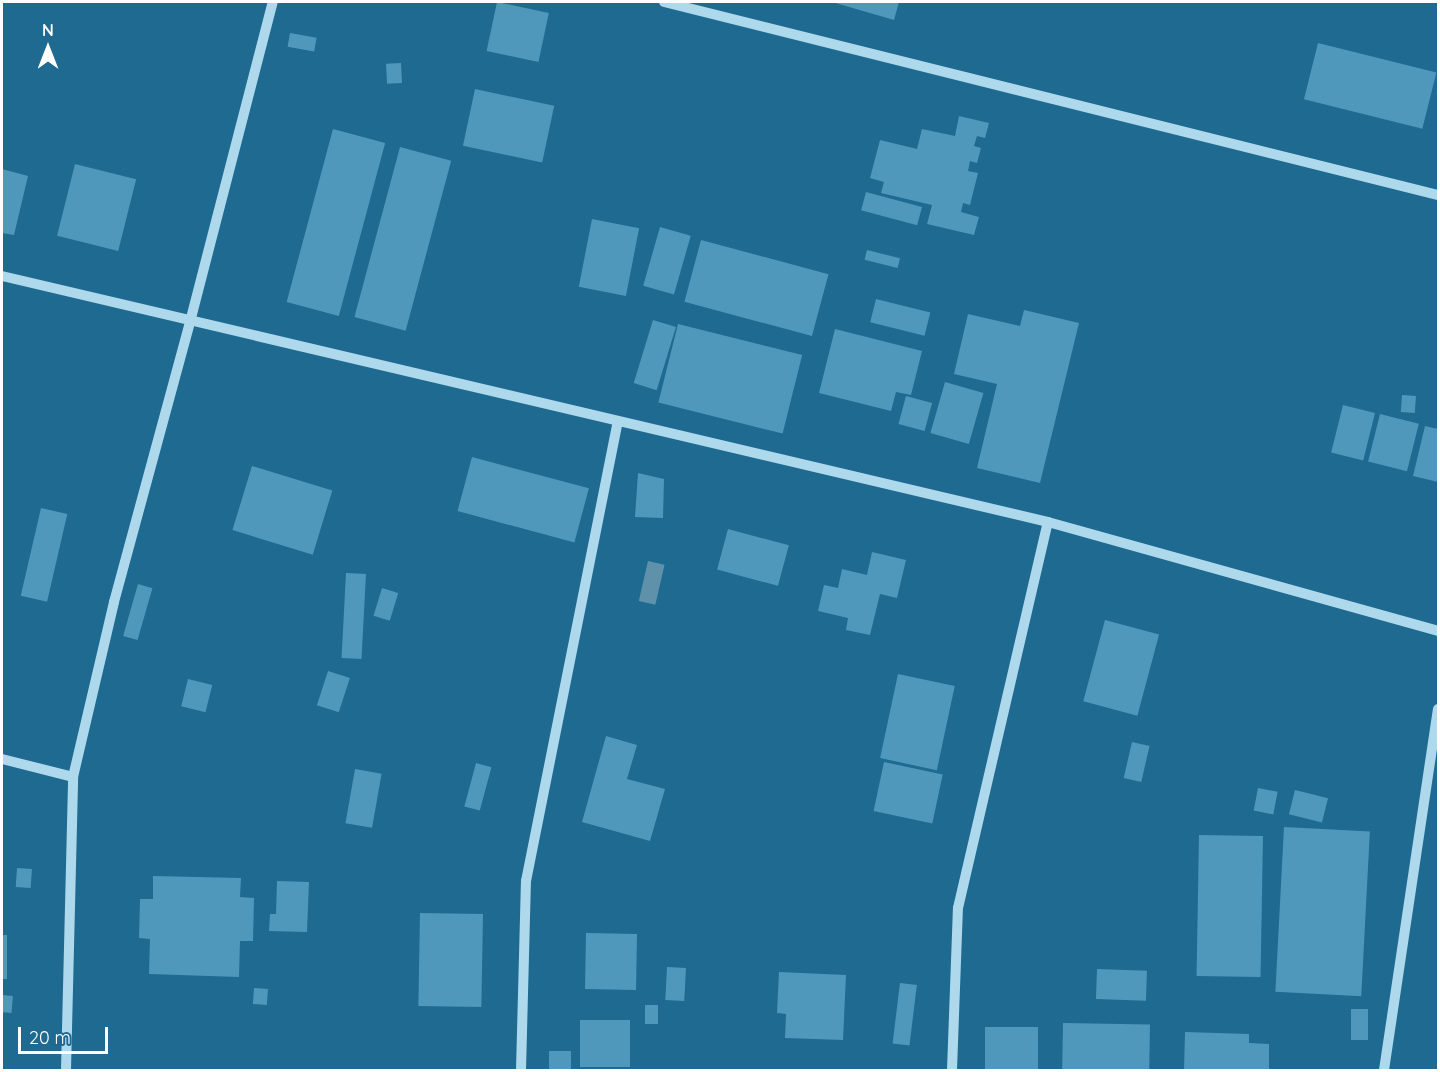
<!DOCTYPE html>
<html>
<head>
<meta charset="utf-8">
<style>
  body { margin:0 }
  #map { position:relative; width:1440px; height:1072px; overflow:hidden; background:#1e6a90; font-family:Quicksand,sans-serif }
  div>[style] { position:absolute }
  [style*='--x'] { left:calc(var(--x)*1px); top:calc(var(--y)*1px); width:calc(var(--w)*1px); rotate:calc(var(--a)*1deg) }
  .water>* { inset:0; background:#5f91aa; transform-origin:0 0 }
  .building>* { inset:0; background:#4f98bb; transform-origin:0 0 }
  .minor>* { height:10px; margin:-5px; padding:0 5px; transform-origin:5px; border-radius:5px; background:#aed9ed }
  span { translate:-50% -50%; white-space:nowrap; text-align:center; line-height:1.15; -webkit-text-stroke:6px #1e6a90; paint-order:stroke }
  .frame { position:absolute; inset:0; border:3px solid #fff; pointer-events:none }
  .north { position:absolute; left:18px; top:18px; width:60px; height:60px; -webkit-text-stroke:4px #1e6a90; paint-order:stroke; rotate:0deg; font-size:16px; font-weight:700; line-height:24px; text-align:center; color:#fff }
  .north::after { content:''; display:block; margin:auto; width:21px; height:27px; background:#fff; clip-path:polygon(50% 0,100% 100%,50% 72%,0 100%) }
  .scale { position:absolute; left:18px; top:1027px; width:90px; height:27px; box-sizing:border-box; border:3px solid #fff; border-top:0; padding-left:8px; font-size:18px; line-height:21px; white-space:nowrap; color:#fff; -webkit-text-stroke:4px #1e6a90; paint-order:stroke }
</style>
</head>
<body>
<div id="map">
  <div class="water">
    <div style="left:648px;top:561px;width:17px;height:41px;rotate:13deg"></div>
  </div>
  <div class="building">
    <div style="left:497px;top:2px;width:53px;height:50px;rotate:12deg"></div>
    <div style="clip-path:polygon(832px 2px,899px 2px,894px 20px)"></div>
    <div style="left:290px;top:33px;width:27px;height:14px;rotate:10deg"></div>
    <div style="left:1318px;top:43px;width:122px;height:58px;rotate:14deg"></div>
    <div style="left:401px;top:63px;width:20px;height:15px;rotate:87deg"></div>
    <div style="left:475px;top:89px;width:81px;height:58px;rotate:12deg"></div>
    <div style="clip-path:polygon(959px 116px,989px 123px,985px 138px,977px 136px,974px 146px,981px 148px,977px 163px,970px 161px,968px 171px,978px 173px,970px 205px,963px 203px,961px 212px,979px 217px,974px 235px,927px 224px,932px 205px,881px 193px,884px 182px,870px 178px,880px 140px,917px 149px,922px 129px,955px 136px)"></div>
    <div style="left:333px;top:129px;width:54px;height:179px;rotate:15deg"></div>
    <div style="left:400px;top:147px;width:53px;height:176px;rotate:15deg"></div>
    <div style="left:75px;top:164px;width:63px;height:74px;rotate:14deg"></div>
    <div style="clip-path:polygon(2px 169px,28px 176px,14px 235px,2px 233px)"></div>
    <div style="left:866px;top:192px;width:58px;height:19px;rotate:15deg"></div>
    <div style="left:592px;top:219px;width:48px;height:69px;rotate:11deg"></div>
    <div style="left:660px;top:227px;width:32px;height:61px;rotate:16deg"></div>
    <div style="left:701px;top:240px;width:132px;height:64px;rotate:15deg"></div>
    <div style="left:867px;top:250px;width:34px;height:10px;rotate:14deg"></div>
    <div style="left:876px;top:299px;width:56px;height:24px;rotate:14deg"></div>
    <div style="clip-path:polygon(1024px 310px,1079px 323px,1040px 483px,977px 468px,997px 384px,954px 374px,968px 314px,1020px 326px)"></div>
    <div style="left:653px;top:320px;width:24px;height:66px;rotate:17deg"></div>
    <div style="left:678px;top:324px;width:128px;height:81px;rotate:14deg"></div>
    <div style="clip-path:polygon(835px 329px,922px 351px,911px 395px,896px 392px,891px 411px,819px 393px)"></div>
    <div style="left:945px;top:382px;width:40px;height:53px;rotate:16deg"></div>
    <div style="left:1402px;top:395px;width:14px;height:17px;rotate:4deg"></div>
    <div style="left:906px;top:396px;width:27px;height:29px;rotate:15deg"></div>
    <div style="left:1343px;top:405px;width:33px;height:49px;rotate:14deg"></div>
    <div style="left:1380px;top:414px;width:40px;height:49px;rotate:14deg"></div>
    <div style="clip-path:polygon(1425px 426px,1438px 429px,1438px 482px,1413px 476px)"></div>
    <div style="left:472px;top:457px;width:121px;height:56px;rotate:15deg"></div>
    <div style="left:252px;top:466px;width:84px;height:67px;rotate:17deg"></div>
    <div style="clip-path:polygon(638px 473px,664px 479px,663px 518px,635px 517px)"></div>
    <div style="left:41px;top:508px;width:27px;height:90px;rotate:13deg"></div>
    <div style="left:728px;top:529px;width:63px;height:42px;rotate:15deg"></div>
    <div style="clip-path:polygon(872px 552px,906px 560px,897px 598px,880px 594px,870px 635px,846px 630px,848px 618px,818px 611px,824px 585px,838px 588px,842px 569px,867px 575px)"></div>
    <div style="left:346px;top:573px;width:20px;height:85px;rotate:3deg"></div>
    <div style="left:138px;top:584px;width:15px;height:54px;rotate:16deg"></div>
    <div style="left:382px;top:588px;width:17px;height:29px;rotate:17deg"></div>
    <div style="left:1105px;top:620px;width:56px;height:84px;rotate:15deg"></div>
    <div style="left:328px;top:671px;width:23px;height:36px;rotate:18deg"></div>
    <div style="left:898px;top:674px;width:58px;height:86px;rotate:12deg"></div>
    <div style="left:188px;top:679px;width:25px;height:28px;rotate:14deg"></div>
    <div style="clip-path:polygon(606px 736px,637px 745px,627px 779px,665px 789px,650px 841px,582px 822px)"></div>
    <div style="left:1132px;top:742px;width:18px;height:37px;rotate:13deg"></div>
    <div style="left:884px;top:762px;width:60px;height:50px;rotate:12deg"></div>
    <div style="left:476px;top:763px;width:16px;height:45px;rotate:15deg"></div>
    <div style="left:355px;top:769px;width:27px;height:55px;rotate:10deg"></div>
    <div style="left:1258px;top:788px;width:20px;height:23px;rotate:11deg"></div>
    <div style="left:1295px;top:790px;width:34px;height:25px;rotate:14deg"></div>
    <div style="left:1284px;top:827px;width:86px;height:165px;rotate:3deg"></div>
    <div style="left:1199px;top:835px;width:64px;height:141px;rotate:1deg"></div>
    <div style="left:17px;top:868px;width:15px;height:19px;rotate:4deg"></div>
    <div style="clip-path:polygon(153px 876px,241px 878px,240px 897px,254px 898px,253px 941px,240px 941px,239px 977px,149px 974px,150px 939px,139px 938px,140px 899px,153px 899px)"></div>
    <div style="clip-path:polygon(277px 881px,309px 882px,307px 932px,269px 931px,270px 914px,276px 914px)"></div>
    <div style="left:420px;top:913px;width:63px;height:93px;rotate:1deg"></div>
    <div style="left:586px;top:933px;width:51px;height:56px;rotate:1deg"></div>
    <div style="left:2px;top:935px;width:5px;height:44px"></div>
    <div style="left:667px;top:967px;width:19px;height:33px;rotate:3deg"></div>
    <div style="left:1097px;top:969px;width:50px;height:30px;rotate:2deg"></div>
    <div style="clip-path:polygon(779px 972px,846px 975px,843px 1040px,785px 1038px,786px 1014px,777px 1013px)"></div>
    <div style="left:900px;top:983px;width:17px;height:61px;rotate:7deg"></div>
    <div style="left:254px;top:988px;width:14px;height:16px;rotate:4deg"></div>
    <div style="left:2px;top:995px;width:11px;height:17px;rotate:5deg"></div>
    <div style="left:645px;top:1005px;width:13px;height:19px"></div>
    <div style="left:1351px;top:1009px;width:17px;height:31px"></div>
    <div style="left:580px;top:1020px;width:50px;height:47px"></div>
    <div style="left:1063px;top:1023px;width:87px;height:47px;rotate:1deg"></div>
    <div style="left:985px;top:1027px;width:53px;height:43px"></div>
    <div style="clip-path:polygon(1185px 1032px,1249px 1034px,1249px 1043px,1269px 1044px,1269px 1070px,1184px 1070px)"></div>
    <div style="left:549px;top:1051px;width:22px;height:19px"></div>
  </div>
  <div class="minor">
    <div style="--x:664;--y:2;--w:798;--a:14"></div>
    <div style="--x:2;--y:276;--w:1075;--a:13.23"></div>
    <div style="--x:1048;--y:522;--w:405;--a:15.6"></div>
    <div style="--x:2;--y:759;--w:73;--a:14.2"></div>
    <div style="--x:66;--y:1070;--w:293;--a:-88.6"></div>
    <div style="--x:73;--y:777;--w:180;--a:-76.8"></div>
    <div style="--x:114;--y:602;--w:290;--a:-74.8"></div>
    <div style="--x:190;--y:322;--w:331;--a:-75.5"></div>
    <div style="--x:521;--y:1070;--w:189;--a:-88.5"></div>
    <div style="--x:526;--y:881;--w:469;--a:-78.7"></div>
    <div style="--x:952;--y:1070;--w:162;--a:-87.9"></div>
    <div style="--x:958;--y:908;--w:396;--a:-76.9"></div>
    <div style="--x:1384;--y:1070;--w:365;--a:-81.5"></div>
  </div>
  <div class="frame"></div>
  <div class="north">N</div>
  <div class="scale">20 m</div>
</div>
</body>
</html>
